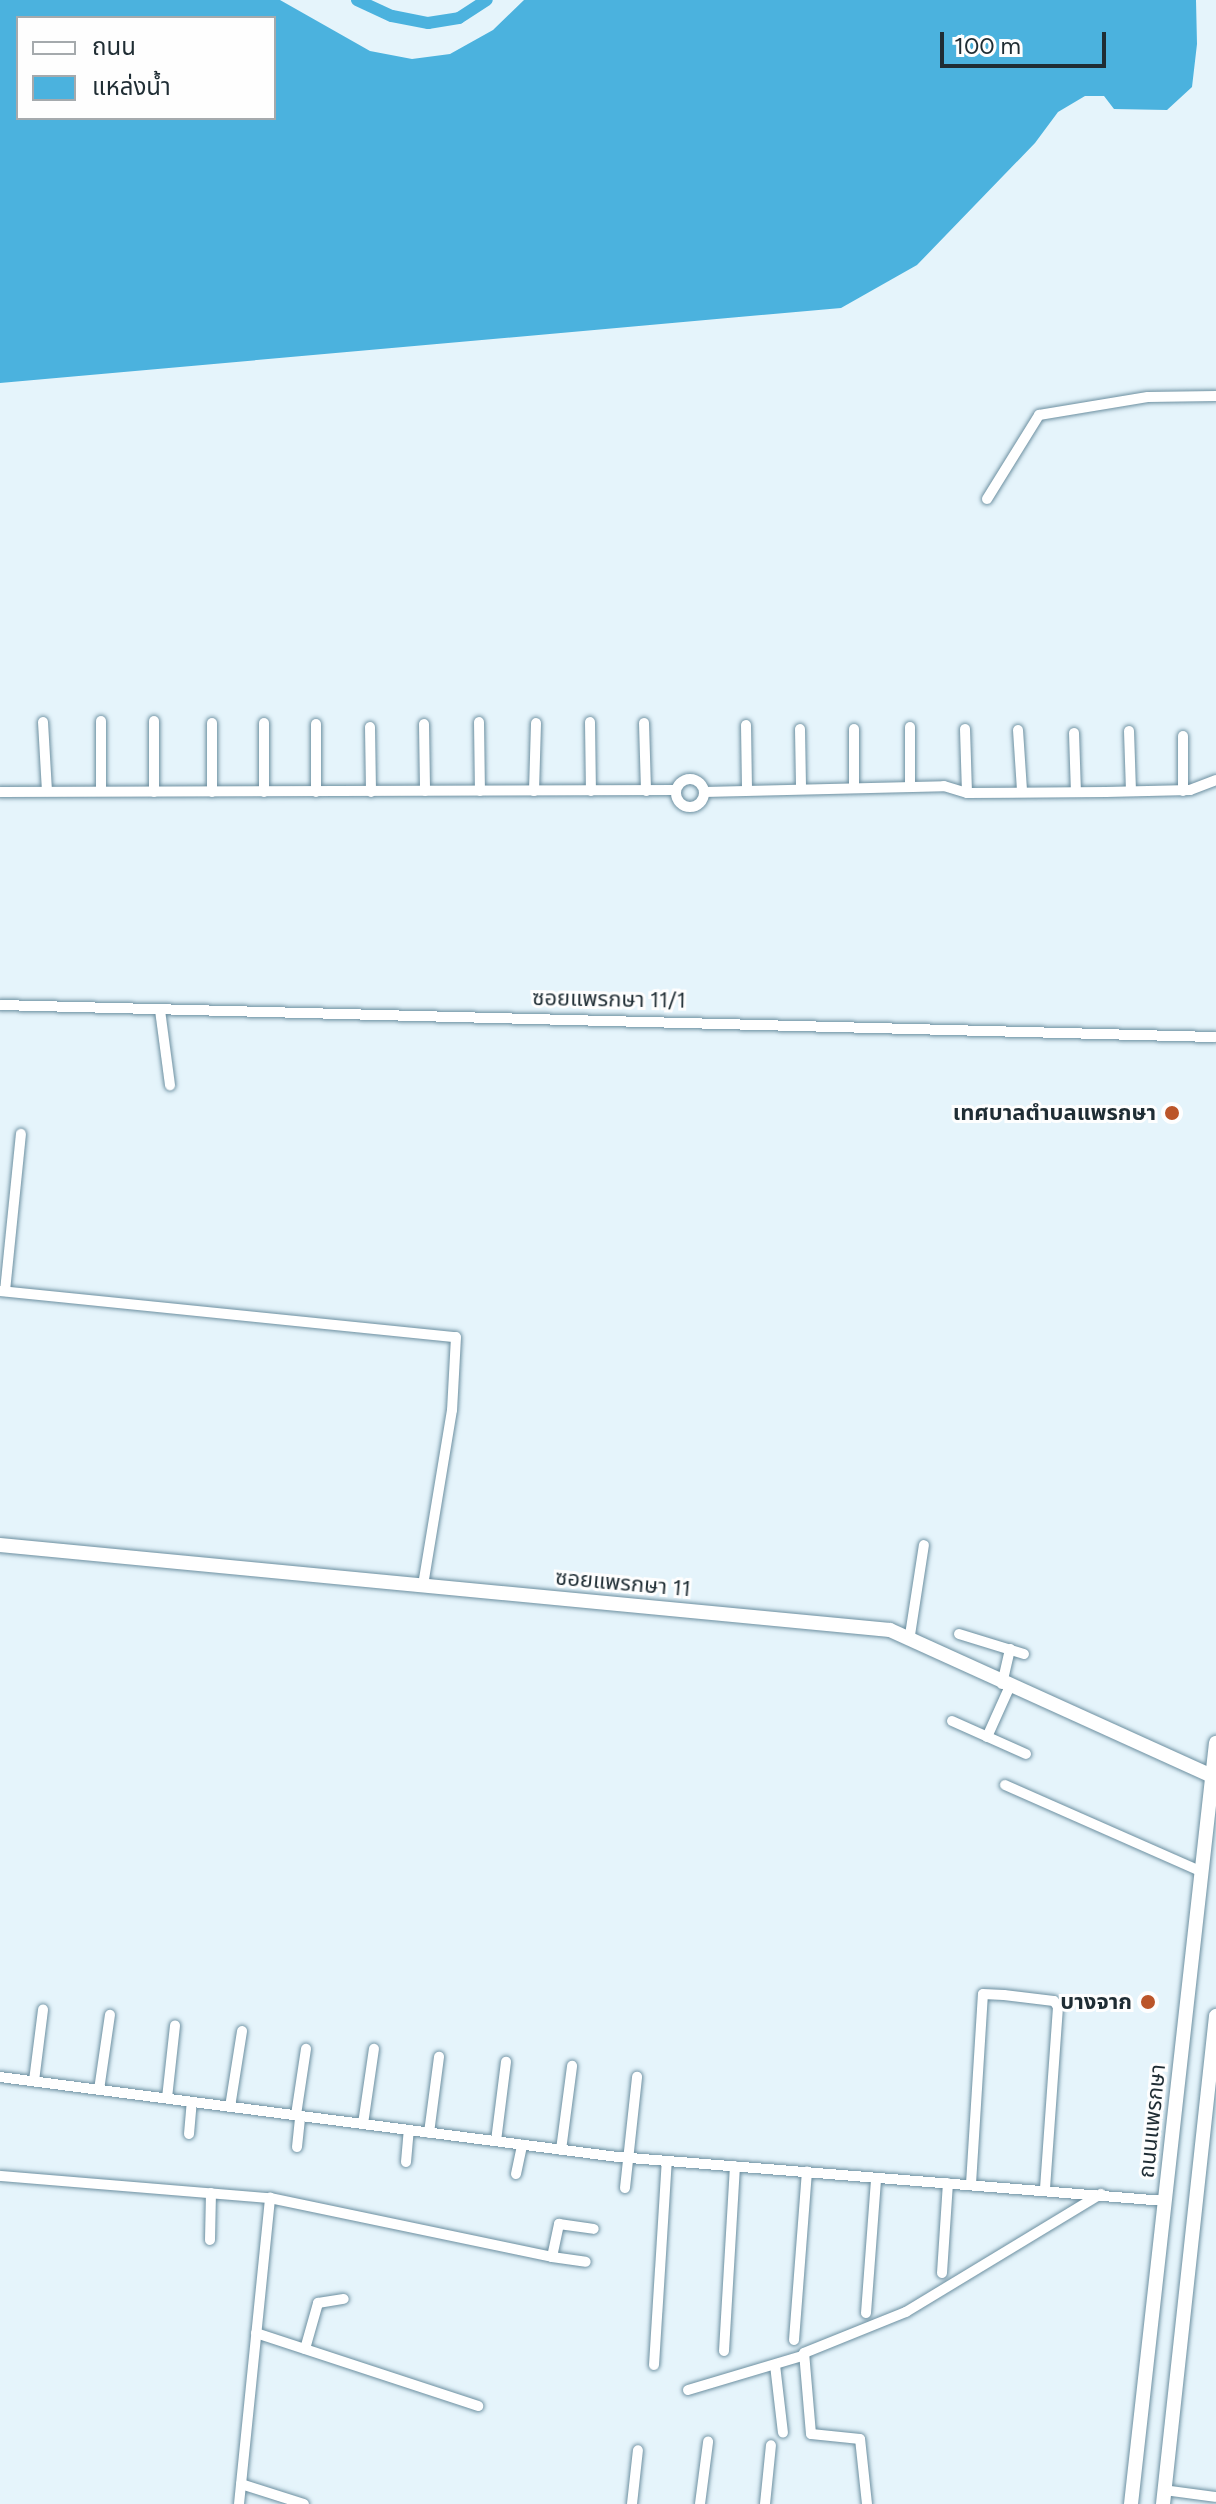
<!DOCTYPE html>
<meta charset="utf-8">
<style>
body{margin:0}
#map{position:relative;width:1216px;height:2504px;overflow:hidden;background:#e5f4fb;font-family:Figtree,"Noto Sans Thai",sans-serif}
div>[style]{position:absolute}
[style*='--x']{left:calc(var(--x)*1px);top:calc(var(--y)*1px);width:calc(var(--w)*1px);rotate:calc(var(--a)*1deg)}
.water>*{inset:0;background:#4bb2de}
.canal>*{height:12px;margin:-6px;padding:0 6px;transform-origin:6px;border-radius:6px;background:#4bb2de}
.roads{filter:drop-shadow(0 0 2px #6c8fa0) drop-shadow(0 0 2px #6c8fa0)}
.street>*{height:10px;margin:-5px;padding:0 5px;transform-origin:5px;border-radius:5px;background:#fff}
.street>.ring{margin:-5px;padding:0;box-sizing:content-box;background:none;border:10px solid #fff;border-radius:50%}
.secondary>*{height:14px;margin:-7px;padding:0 7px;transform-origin:7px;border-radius:7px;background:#fff}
.dots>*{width:22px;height:22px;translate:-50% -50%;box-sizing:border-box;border:4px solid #fefefe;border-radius:50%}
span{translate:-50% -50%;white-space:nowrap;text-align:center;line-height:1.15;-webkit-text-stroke:6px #fefefe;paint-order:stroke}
.street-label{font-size:22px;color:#1f2d34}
.poi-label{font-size:22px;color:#1f2d34;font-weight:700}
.right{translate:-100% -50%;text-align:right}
.legend{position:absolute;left:16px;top:16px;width:260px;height:104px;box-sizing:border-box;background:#fefefe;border:2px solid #a5aaad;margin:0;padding:10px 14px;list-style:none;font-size:24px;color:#1f2d34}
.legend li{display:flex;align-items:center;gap:16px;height:40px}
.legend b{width:40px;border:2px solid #a5aaad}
.scale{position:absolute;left:940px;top:32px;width:166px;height:36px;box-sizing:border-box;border:4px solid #1f2d34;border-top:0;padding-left:10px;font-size:24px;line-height:28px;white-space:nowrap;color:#1f2d34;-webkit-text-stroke:6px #fefefe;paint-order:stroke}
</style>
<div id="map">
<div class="water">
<i style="clip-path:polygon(evenodd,0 0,280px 0,370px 51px,412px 59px,450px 54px,493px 30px,524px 0,1196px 0,1197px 44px,1192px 87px,1167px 110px,1114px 109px,1104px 96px,1085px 96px,1058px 112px,1035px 143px,917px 265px,841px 308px,0 383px,0 0,18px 18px,274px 18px,274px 118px,18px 118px,18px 18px)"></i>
</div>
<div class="canal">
<i style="--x:357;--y:0;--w:38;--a:25"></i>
<i style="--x:392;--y:16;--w:37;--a:11"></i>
<i style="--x:428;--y:23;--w:31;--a:-9"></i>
<i style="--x:459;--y:18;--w:33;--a:-33"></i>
</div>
<div class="roads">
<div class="street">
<i style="--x:987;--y:499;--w:99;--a:-58.2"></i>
<i style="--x:1039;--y:415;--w:110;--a:-9.4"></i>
<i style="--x:1148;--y:397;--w:68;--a:-0.8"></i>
<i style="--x:43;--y:722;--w:69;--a:86.7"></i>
<i style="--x:479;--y:722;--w:69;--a:89.2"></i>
<i style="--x:590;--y:722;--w:69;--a:89.2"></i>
<i style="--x:644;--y:723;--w:68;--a:88.3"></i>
<i style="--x:424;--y:724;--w:67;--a:89.1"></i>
<i style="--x:746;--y:725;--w:65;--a:89.1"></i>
<i style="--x:370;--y:727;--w:65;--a:89.1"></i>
<i style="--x:910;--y:727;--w:60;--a:90"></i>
<i style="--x:800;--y:729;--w:60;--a:89"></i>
<i style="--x:965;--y:729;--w:64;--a:88.2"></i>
<i style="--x:1018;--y:730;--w:61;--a:86.2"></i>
<i style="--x:1129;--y:731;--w:60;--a:88.1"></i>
<i style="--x:1074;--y:733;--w:59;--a:88.1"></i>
<i class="ring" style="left:676px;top:779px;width:18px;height:18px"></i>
<i style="--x:854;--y:788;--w:59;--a:-90"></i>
<i style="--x:101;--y:790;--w:69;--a:-90"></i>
<i style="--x:534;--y:791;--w:68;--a:-88.3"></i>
<i style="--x:1183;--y:791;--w:55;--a:-90"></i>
<i style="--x:0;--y:792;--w:676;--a:-0.17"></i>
<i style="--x:154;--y:792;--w:71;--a:-90"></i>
<i style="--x:212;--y:792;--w:69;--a:-90"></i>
<i style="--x:264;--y:792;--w:69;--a:-90"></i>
<i style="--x:316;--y:792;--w:68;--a:-90"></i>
<i style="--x:704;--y:792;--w:240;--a:-1.4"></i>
<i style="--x:944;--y:786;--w:24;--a:17"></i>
<i style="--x:967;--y:793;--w:139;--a:-0.4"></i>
<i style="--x:1106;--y:792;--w:84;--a:-1.4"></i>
<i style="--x:1190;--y:790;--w:28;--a:-21"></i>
<i style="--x:0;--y:1005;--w:1216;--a:1.51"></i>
<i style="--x:160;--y:1010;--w:76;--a:82.4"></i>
<i style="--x:0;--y:1291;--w:458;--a:5.8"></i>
<i style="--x:456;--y:1337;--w:73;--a:93.1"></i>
<i style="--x:452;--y:1410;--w:178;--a:99.4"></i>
<i style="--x:5;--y:1291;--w:158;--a:-84.2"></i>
<i style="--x:959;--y:1634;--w:68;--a:17.1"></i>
<i style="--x:910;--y:1635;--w:91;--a:-81.2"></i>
<i style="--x:1002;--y:1684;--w:36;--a:-77"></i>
<i style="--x:952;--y:1721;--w:81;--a:24"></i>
<i style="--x:987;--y:1737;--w:54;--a:-65.8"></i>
<i style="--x:1005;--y:1785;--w:215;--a:23.8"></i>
<i style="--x:0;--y:2077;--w:623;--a:7.38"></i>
<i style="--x:618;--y:2157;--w:549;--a:4.6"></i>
<i style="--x:34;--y:2081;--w:72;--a:-82.8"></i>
<i style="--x:99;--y:2090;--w:76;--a:-81.7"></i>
<i style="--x:167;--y:2098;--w:73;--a:-83.7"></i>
<i style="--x:230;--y:2107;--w:77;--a:-81"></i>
<i style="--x:296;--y:2115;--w:67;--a:-81.4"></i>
<i style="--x:363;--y:2124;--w:76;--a:-81.7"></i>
<i style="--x:429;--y:2133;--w:77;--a:-82.5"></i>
<i style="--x:189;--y:2134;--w:32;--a:-85"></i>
<i style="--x:496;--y:2141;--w:80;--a:-82.8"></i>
<i style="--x:297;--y:2147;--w:31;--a:-84"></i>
<i style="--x:561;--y:2150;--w:85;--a:-82.5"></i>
<i style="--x:406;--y:2162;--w:32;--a:-85"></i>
<i style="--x:516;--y:2174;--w:30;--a:-78"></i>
<i style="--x:0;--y:2176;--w:271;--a:4.7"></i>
<i style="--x:270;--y:2198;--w:288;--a:11.8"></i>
<i style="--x:552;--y:2257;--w:34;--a:-78"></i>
<i style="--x:559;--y:2224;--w:35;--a:8"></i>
<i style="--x:971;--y:2184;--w:190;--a:-86.4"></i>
<i style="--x:983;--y:1994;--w:21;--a:3"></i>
<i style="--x:1004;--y:1995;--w:50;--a:6.8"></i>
<i style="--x:1054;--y:2001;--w:7;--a:56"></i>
<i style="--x:1058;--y:2007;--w:182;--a:94.1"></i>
<i style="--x:625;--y:2188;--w:112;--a:-83.8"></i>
<i style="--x:210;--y:2240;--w:47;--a:-88.8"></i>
<i style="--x:552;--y:2257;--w:34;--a:8"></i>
<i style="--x:942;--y:2273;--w:90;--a:-86.2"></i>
<i style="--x:866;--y:2313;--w:134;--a:-85.7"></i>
<i style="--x:256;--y:2333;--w:234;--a:18.2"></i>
<i style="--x:794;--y:2340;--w:169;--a:-85.6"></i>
<i style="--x:305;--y:2349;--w:48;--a:-74.2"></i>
<i style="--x:318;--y:2303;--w:26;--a:-9"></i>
<i style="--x:724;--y:2351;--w:185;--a:-86.6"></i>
<i style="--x:654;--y:2365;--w:204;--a:-86.4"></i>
<i style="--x:775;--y:2365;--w:68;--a:83.3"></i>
<i style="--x:688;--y:2390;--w:119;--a:-16.6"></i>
<i style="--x:241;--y:2484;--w:66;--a:17.6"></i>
<i style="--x:1164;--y:2490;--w:52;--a:7.7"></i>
<i style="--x:239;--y:2504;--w:308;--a:-84.2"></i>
<i style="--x:632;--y:2504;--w:54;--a:-83.7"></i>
<i style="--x:700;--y:2504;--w:63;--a:-82.6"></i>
<i style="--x:765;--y:2504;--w:59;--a:-84.2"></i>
<i style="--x:867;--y:2504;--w:65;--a:-96.1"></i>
<i style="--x:860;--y:2439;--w:49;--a:-174.2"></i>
<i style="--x:811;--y:2434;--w:81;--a:-94.9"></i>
<i style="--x:804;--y:2353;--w:110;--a:-21.9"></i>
<i style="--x:906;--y:2312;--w:228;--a:-31.2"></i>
</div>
<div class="secondary">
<i style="--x:0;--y:1545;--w:894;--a:5.46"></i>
<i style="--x:890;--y:1630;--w:354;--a:24.4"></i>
<i style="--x:1131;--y:2504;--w:766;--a:-83.63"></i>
<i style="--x:1163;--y:2504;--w:491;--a:-83.8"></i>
</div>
</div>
<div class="dots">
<i style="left:1172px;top:1113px;background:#bb5529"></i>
<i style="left:1148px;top:2002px;background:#bb5529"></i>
</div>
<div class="street-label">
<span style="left:609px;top:999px;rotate:1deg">ซอยแพรกษา 11/1</span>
<span style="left:623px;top:1583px;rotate:5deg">ซอยแพรกษา 11</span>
<span style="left:1152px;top:2121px;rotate:-84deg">ถนนแพรกษา</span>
</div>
<div class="poi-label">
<span class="right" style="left:1156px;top:1113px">เทศบาลตำบลแพรกษา</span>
<span class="right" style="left:1132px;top:2002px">บางจาก</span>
</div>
<ul class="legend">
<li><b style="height:10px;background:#fff"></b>ถนน</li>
<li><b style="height:22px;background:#4bb2de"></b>แหล่งน้ำ</li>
</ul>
<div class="scale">100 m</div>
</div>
